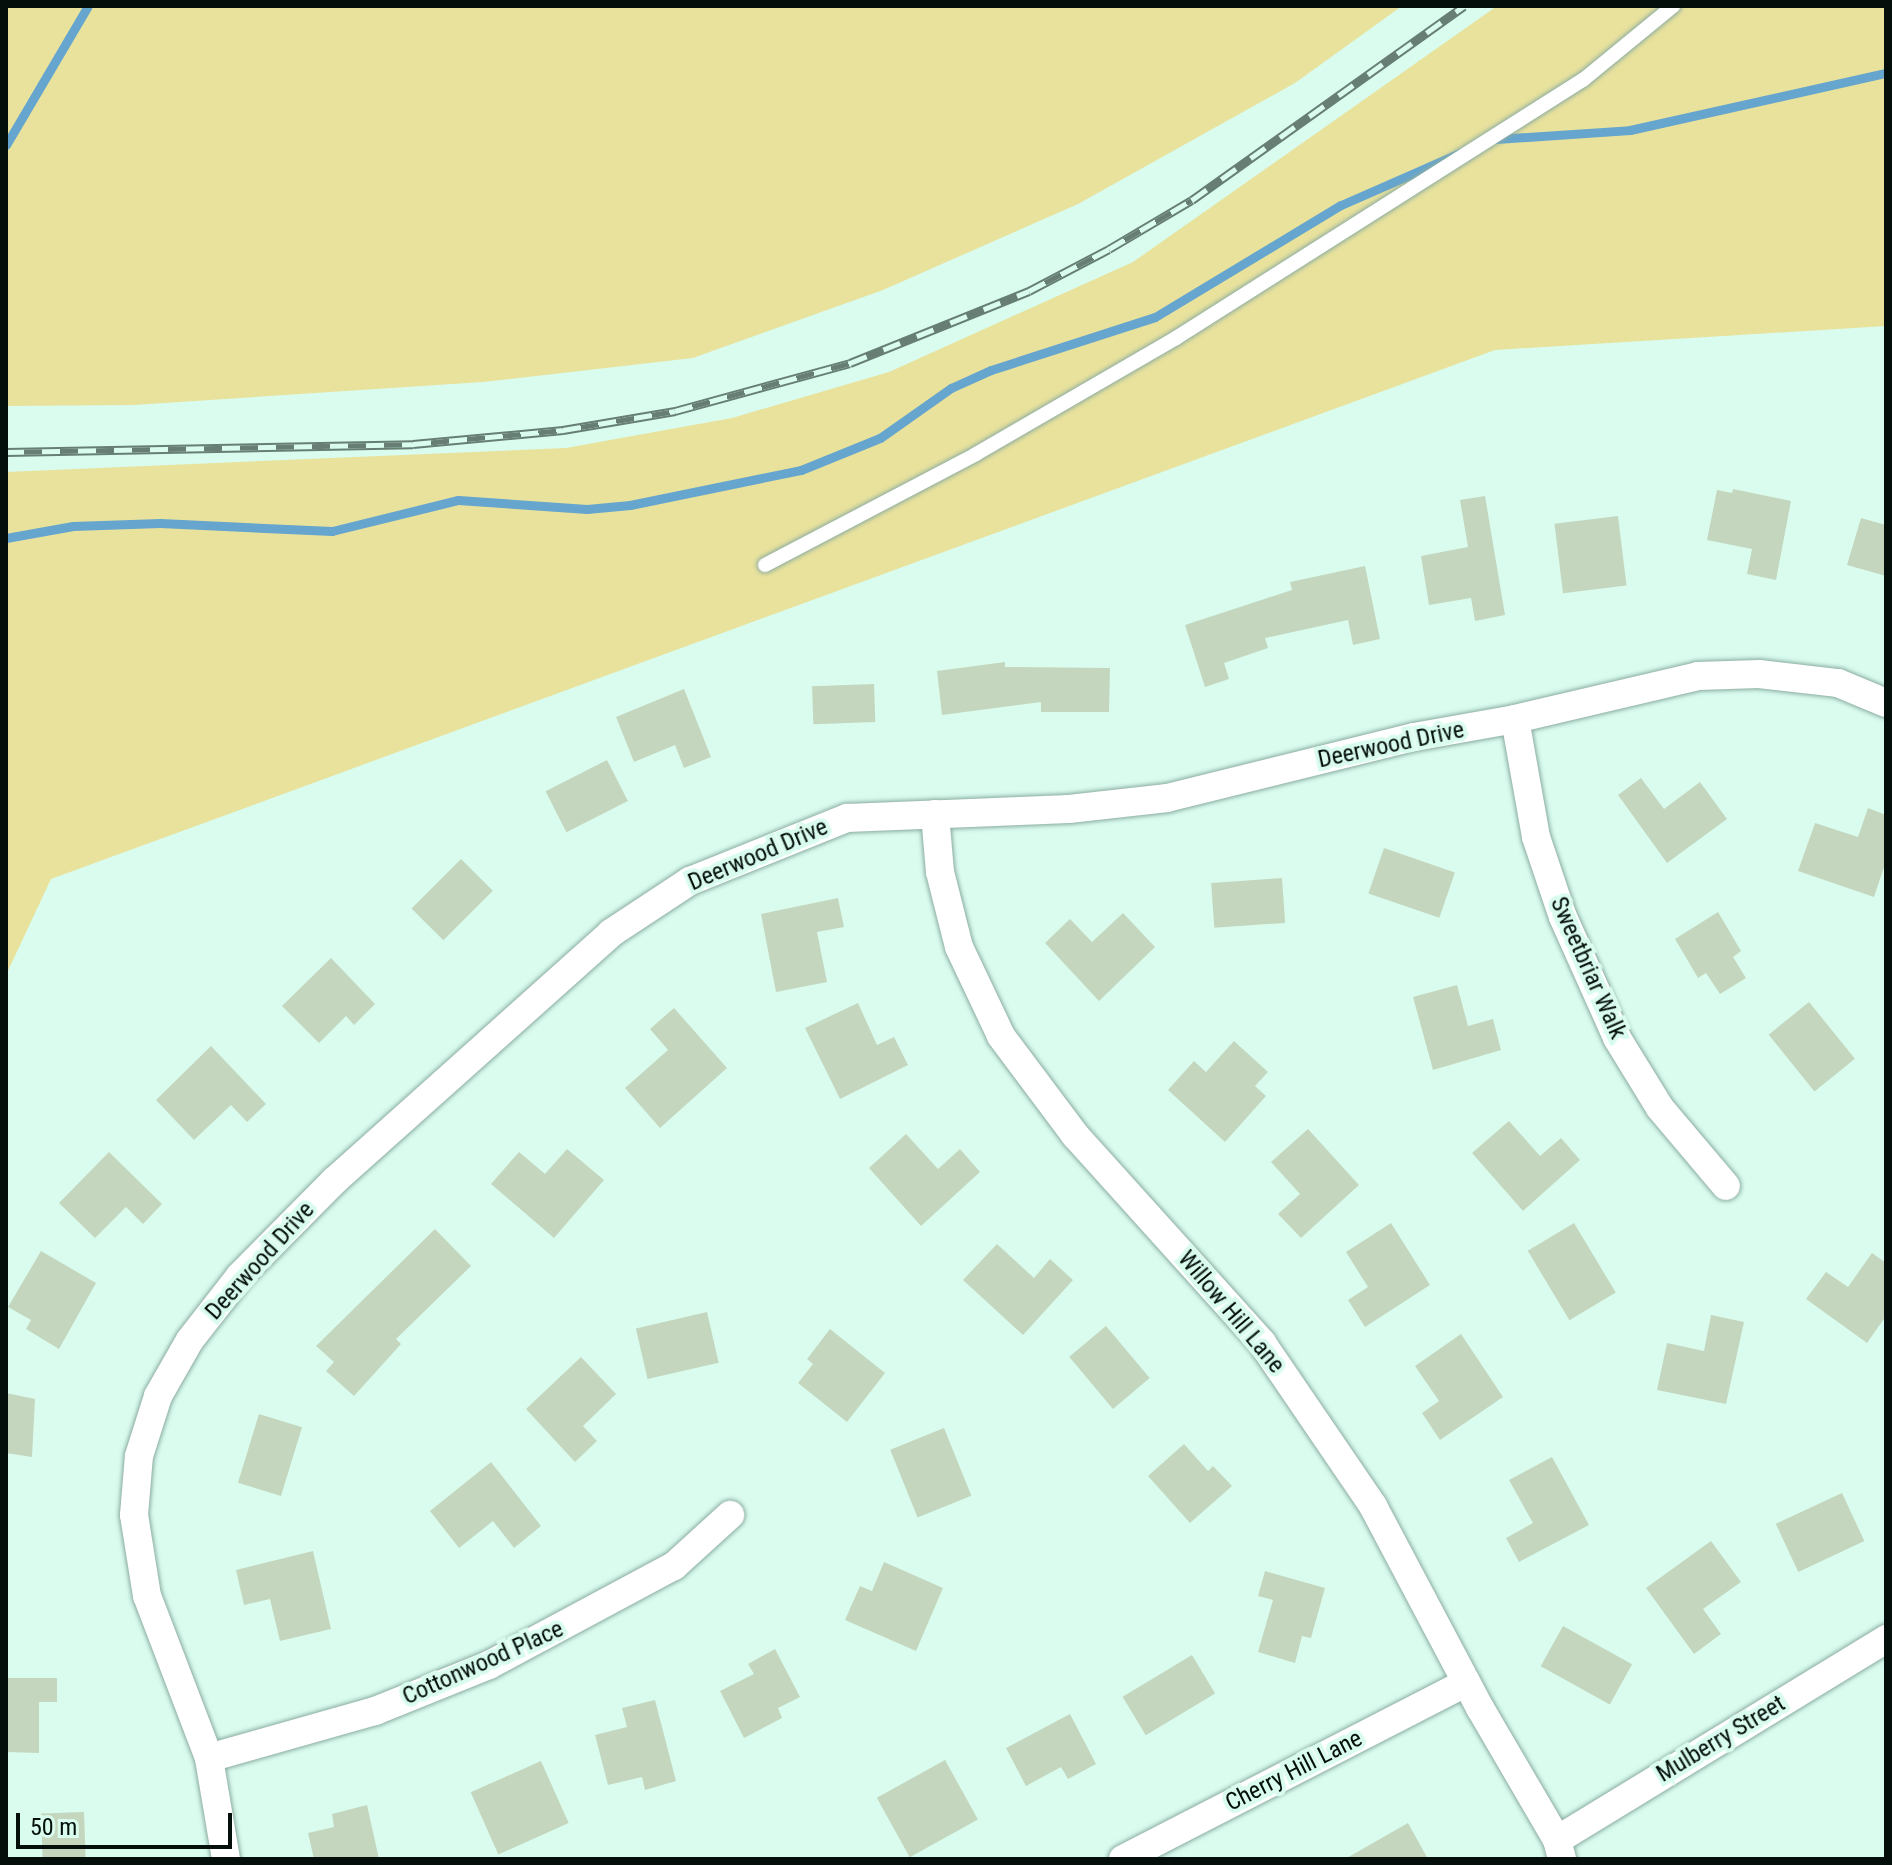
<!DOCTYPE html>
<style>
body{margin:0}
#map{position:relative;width:1892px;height:1865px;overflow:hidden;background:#d9fcef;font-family:"Roboto Condensed",sans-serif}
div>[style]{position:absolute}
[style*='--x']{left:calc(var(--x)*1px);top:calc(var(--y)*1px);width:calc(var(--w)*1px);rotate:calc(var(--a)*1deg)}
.green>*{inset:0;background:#e8e29d}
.stream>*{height:9px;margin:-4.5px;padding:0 4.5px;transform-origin:4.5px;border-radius:4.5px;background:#65a5ce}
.building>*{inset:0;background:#c4d7be;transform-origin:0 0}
.roads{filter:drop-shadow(0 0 2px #8caca1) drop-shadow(0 0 2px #8caca1)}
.service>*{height:14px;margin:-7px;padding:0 7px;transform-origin:7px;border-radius:7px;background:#fff}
.minor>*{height:28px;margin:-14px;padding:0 14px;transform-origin:14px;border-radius:14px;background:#fff}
.rail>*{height:9px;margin-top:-4.5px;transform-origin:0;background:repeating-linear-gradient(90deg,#d9fcef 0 18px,#677e75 0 36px);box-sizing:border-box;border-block:2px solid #677e75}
span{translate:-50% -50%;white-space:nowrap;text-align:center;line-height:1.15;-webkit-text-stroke:8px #d9fcef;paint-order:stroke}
.street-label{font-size:24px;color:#040f0b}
.frame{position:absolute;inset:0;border:8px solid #040f0b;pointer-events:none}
.scale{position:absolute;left:16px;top:1813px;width:216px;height:36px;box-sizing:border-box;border:4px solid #040f0b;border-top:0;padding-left:10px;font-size:24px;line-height:28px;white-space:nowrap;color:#040f0b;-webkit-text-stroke:6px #d9fcef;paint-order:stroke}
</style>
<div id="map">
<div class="green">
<i style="clip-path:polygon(6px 6px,1402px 6px,1295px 83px,1078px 204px,883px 290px,693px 358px,483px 382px,134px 405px,6px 406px)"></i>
<i style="clip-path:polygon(1497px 6px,1886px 6px,1886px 326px,1495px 350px,51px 879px,6px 975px,6px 472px,566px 448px,732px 418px,889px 372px,1133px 262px)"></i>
</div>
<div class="stream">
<i style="--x:1496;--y:139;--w:134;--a:-3.8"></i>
<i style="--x:1630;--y:130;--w:262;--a:-12.6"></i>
<i style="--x:6;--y:145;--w:161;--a:-59.5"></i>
<i style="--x:6;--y:538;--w:68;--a:-10.2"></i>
<i style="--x:73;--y:526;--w:87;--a:-2"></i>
<i style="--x:160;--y:523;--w:172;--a:2.7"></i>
<i style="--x:332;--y:531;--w:130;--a:-13.8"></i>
<i style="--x:458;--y:500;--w:129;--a:4"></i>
<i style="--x:587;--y:509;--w:43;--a:-5.3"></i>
<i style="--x:630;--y:505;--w:175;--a:-11.6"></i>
<i style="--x:801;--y:470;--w:85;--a:-22.1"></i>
<i style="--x:880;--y:438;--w:87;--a:-35.2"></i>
<i style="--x:951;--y:388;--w:44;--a:-24.2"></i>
<i style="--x:991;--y:370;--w:172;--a:-17.9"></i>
<i style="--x:1155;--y:317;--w:217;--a:-31.1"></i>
<i style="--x:1341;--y:205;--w:130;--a:-23.6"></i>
</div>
<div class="building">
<i style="clip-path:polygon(1733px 489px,1791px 501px,1776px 580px,1747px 574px,1752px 549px,1707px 540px,1717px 490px,1732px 493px)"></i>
<i style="clip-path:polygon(1485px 496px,1505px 615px,1475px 621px,1471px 598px,1429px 605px,1421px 556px,1468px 547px,1460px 500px)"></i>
<i style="left:1618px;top:516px;width:70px;height:64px;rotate:83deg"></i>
<i style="clip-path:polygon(1861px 518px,1886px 525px,1886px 576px,1847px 565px)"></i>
<i style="clip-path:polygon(1365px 566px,1380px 639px,1353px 645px,1348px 620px,1265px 638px,1268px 648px,1224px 663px,1229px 679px,1205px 687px,1185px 625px,1292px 590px,1290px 582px)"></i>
<i style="clip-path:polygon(1005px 662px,1005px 667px,1110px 668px,1109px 712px,1041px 712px,1041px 702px,942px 715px,937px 671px)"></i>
<i style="left:874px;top:684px;width:38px;height:62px;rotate:88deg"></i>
<i style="clip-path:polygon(684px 689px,711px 757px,684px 768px,675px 745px,634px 762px,616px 717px)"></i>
<i style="left:607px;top:760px;width:46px;height:69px;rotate:63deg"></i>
<i style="clip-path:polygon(1641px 778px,1664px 809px,1700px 782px,1727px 819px,1667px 863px,1618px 795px)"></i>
<i style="clip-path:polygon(1868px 808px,1886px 815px,1886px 861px,1874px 897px,1798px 871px,1815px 823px,1858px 837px)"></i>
<i style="left:1384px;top:848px;width:75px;height:48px;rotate:19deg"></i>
<i style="left:461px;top:859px;width:45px;height:70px;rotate:45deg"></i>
<i style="left:1282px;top:878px;width:45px;height:71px;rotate:86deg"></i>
<i style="clip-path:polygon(838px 898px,844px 927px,817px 932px,827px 982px,776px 992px,761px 914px)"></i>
<i style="clip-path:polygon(1718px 912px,1741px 951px,1733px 957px,1746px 978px,1720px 994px,1706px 973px,1698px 978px,1675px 939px)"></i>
<i style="clip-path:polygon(1123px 913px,1155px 947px,1099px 1001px,1045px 943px,1070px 919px,1092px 942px)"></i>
<i style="clip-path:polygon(331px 958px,375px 1004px,354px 1025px,346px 1016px,319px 1043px,282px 1006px)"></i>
<i style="clip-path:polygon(1457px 985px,1468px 1026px,1493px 1019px,1501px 1050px,1433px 1070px,1413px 997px)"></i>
<i style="left:1809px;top:1002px;width:73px;height:52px;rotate:51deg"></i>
<i style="clip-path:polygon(858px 1003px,877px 1045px,894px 1037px,908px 1065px,840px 1099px,805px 1028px)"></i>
<i style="clip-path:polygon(674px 1008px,727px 1068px,660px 1128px,625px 1088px,668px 1050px,650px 1029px)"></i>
<i style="clip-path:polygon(1234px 1041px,1268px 1072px,1255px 1086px,1266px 1096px,1225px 1142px,1168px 1090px,1194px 1061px,1206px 1072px)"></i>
<i style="clip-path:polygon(211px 1046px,266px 1104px,247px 1122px,231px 1105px,194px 1140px,156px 1100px)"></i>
<i style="clip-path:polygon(1509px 1121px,1540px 1156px,1561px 1138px,1580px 1160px,1523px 1211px,1472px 1153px)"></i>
<i style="clip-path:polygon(1308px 1129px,1359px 1185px,1301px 1238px,1278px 1214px,1300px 1194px,1271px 1162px)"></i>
<i style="clip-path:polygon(906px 1134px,938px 1169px,960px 1149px,980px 1172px,921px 1226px,869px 1168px)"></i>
<i style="clip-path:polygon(567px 1149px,604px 1180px,554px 1238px,491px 1184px,519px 1152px,545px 1174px)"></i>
<i style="clip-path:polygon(109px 1152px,162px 1204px,143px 1224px,126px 1207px,95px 1238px,59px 1203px)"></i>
<i style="clip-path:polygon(1391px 1223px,1430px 1285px,1365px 1327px,1348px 1300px,1368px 1287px,1346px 1252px)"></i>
<i style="left:1574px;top:1223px;width:81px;height:54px;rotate:59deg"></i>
<i style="clip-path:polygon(435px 1229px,471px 1266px,396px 1339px,401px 1344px,354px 1396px,326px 1371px,334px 1362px,316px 1346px)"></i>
<i style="clip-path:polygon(997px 1244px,1034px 1278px,1050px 1259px,1073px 1280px,1023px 1335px,963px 1280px)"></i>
<i style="clip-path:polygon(41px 1251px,96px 1283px,59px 1349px,26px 1329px,31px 1320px,8px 1307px)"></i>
<i style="clip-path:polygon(1872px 1253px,1886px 1263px,1886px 1316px,1867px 1343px,1806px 1299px,1826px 1272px,1848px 1287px)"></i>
<i style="left:707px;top:1312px;width:52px;height:73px;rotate:77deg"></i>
<i style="clip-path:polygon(1711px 1315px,1744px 1322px,1726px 1404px,1657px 1390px,1667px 1343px,1704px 1351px)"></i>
<i style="left:1106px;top:1326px;width:68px;height:48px;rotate:50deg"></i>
<i style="clip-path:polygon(830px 1329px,885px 1373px,847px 1422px,798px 1383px,813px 1364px,807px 1359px)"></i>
<i style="clip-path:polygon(1461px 1334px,1503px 1397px,1440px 1440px,1422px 1413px,1439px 1401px,1415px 1366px)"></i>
<i style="clip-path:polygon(581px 1357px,616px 1394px,583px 1426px,597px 1441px,575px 1462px,526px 1409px)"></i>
<i style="clip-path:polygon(6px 1393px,35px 1399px,32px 1457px,6px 1453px)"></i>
<i style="left:259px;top:1414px;width:45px;height:72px;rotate:17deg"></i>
<i style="left:944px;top:1428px;width:73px;height:58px;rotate:68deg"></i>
<i style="clip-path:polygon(1184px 1444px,1208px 1471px,1213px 1466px,1232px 1486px,1190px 1523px,1148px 1476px)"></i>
<i style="clip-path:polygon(1552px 1457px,1589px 1525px,1519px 1562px,1506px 1538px,1533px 1523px,1509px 1480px)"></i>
<i style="clip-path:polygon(491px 1462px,541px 1526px,514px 1548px,493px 1521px,459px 1548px,430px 1511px)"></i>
<i style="left:1842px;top:1493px;width:53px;height:73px;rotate:65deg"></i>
<i style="clip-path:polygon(1711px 1541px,1741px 1582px,1703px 1609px,1721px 1634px,1694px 1654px,1646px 1588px)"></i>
<i style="clip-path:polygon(313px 1551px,331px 1629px,280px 1641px,270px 1599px,244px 1605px,236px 1570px)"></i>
<i style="clip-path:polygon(884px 1562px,943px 1588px,916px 1651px,845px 1620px,860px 1586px,872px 1591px)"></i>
<i style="clip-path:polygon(1265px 1571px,1325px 1588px,1311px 1638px,1302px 1636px,1295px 1663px,1258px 1652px,1273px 1600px,1258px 1596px)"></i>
<i style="left:1563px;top:1626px;width:79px;height:46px;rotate:29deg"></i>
<i style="clip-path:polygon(775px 1649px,800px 1697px,778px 1708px,782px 1718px,744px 1738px,720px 1691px,754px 1674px,748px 1664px)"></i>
<i style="left:1192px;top:1655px;width:45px;height:81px;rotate:59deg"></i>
<i style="clip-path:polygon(6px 1678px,57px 1678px,57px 1702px,39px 1702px,39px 1753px,6px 1752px)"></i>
<i style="clip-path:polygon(655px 1700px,676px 1781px,645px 1790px,642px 1777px,608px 1785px,595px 1735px,627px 1727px,622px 1708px)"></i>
<i style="clip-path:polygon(1070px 1714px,1096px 1764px,1068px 1779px,1061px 1767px,1026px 1786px,1006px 1748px)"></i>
<i style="left:945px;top:1760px;width:68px;height:78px;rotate:61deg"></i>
<i style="left:541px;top:1761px;width:68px;height:77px;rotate:66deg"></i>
<i style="clip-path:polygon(367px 1805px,379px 1859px,314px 1859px,308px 1833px,334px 1827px,332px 1814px)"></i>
<i style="left:84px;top:1812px;width:47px;height:43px;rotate:88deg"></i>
<i style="clip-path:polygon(1408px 1823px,1428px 1859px,1345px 1859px)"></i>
</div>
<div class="roads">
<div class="service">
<i style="--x:765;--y:565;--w:238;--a:-27.7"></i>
<i style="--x:976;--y:454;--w:231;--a:-30.1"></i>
<i style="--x:1176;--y:338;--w:482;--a:-32.4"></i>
<i style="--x:1583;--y:80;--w:117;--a:-39.4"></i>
</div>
<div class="minor">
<i style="--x:1515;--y:719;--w:120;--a:79.9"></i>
<i style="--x:1536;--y:837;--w:84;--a:71.4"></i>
<i style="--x:1563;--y:917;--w:133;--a:65.9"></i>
<i style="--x:1617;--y:1038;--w:82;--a:58.4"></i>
<i style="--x:1660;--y:1108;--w:102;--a:49.8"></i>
<i style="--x:935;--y:814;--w:58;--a:85.1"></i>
<i style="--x:940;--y:872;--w:77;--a:75.8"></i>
<i style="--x:959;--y:947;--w:98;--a:64.7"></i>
<i style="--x:1001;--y:1036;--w:124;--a:53.2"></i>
<i style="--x:1075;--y:1135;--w:280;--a:48"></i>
<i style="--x:1262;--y:1343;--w:197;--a:55.7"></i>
<i style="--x:1373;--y:1506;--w:229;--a:62.1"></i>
<i style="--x:1480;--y:1708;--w:153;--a:59.7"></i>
<i style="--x:1557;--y:1840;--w:20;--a:75"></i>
<i style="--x:209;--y:1758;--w:173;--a:-15.8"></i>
<i style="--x:375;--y:1711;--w:123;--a:-22"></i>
<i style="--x:489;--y:1665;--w:210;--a:-28.2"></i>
<i style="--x:674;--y:1566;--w:76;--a:-42.3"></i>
<i style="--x:1557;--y:1840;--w:386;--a:-31.4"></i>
<i style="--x:226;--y:1859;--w:102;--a:-99.6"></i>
<i style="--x:209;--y:1758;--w:173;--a:-110.9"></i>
<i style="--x:147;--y:1596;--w:82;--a:-99.1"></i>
<i style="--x:134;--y:1515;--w:59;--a:-85.2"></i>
<i style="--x:139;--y:1456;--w:63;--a:-72.4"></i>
<i style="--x:158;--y:1396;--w:64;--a:-60.3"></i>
<i style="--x:190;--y:1340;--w:81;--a:-52"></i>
<i style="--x:240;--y:1276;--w:134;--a:-45.3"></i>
<i style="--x:334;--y:1181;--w:372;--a:-41.8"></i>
<i style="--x:611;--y:933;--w:95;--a:-33.4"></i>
<i style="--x:690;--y:881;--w:169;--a:-21.9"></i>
<i style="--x:847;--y:818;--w:222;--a:-2.3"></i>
<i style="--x:1069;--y:809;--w:99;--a:-6.4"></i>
<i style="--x:1167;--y:798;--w:254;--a:-13.9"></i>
<i style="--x:1414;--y:737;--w:103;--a:-10.1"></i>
<i style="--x:1515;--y:719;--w:188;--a:-13.2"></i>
<i style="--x:1698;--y:676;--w:61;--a:-1.9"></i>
<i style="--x:1759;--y:674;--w:80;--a:6.5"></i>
<i style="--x:1838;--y:683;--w:52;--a:22.6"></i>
<i style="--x:1123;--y:1859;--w:386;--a:-27.2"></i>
</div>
</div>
<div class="rail">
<i style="--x:6;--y:452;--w:407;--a:-1.1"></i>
<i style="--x:413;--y:444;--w:151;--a:-5.3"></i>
<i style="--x:563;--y:430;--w:114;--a:-9.6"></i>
<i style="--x:675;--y:411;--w:181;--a:-15.3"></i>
<i style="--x:850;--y:363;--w:193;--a:-21.9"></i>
<i style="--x:1029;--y:291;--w:90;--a:-27.7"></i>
<i style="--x:1109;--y:249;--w:96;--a:-30.6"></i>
<i style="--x:1192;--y:200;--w:334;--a:-35.5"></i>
</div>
<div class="street-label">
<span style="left:1391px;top:745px;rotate:-12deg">Deerwood Drive</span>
<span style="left:758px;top:855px;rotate:-23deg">Deerwood Drive</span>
<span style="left:1588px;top:968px;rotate:66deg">Sweetbriar Walk</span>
<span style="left:260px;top:1261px;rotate:-48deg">Deerwood Drive</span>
<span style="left:1231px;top:1312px;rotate:50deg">Willow Hill Lane</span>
<span style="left:483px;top:1663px;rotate:-24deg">Cottonwood Place</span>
<span style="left:1721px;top:1739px;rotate:-31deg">Mulberry Street</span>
<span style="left:1294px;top:1771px;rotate:-27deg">Cherry Hill Lane</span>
</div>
<div class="frame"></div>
<div class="scale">50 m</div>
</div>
